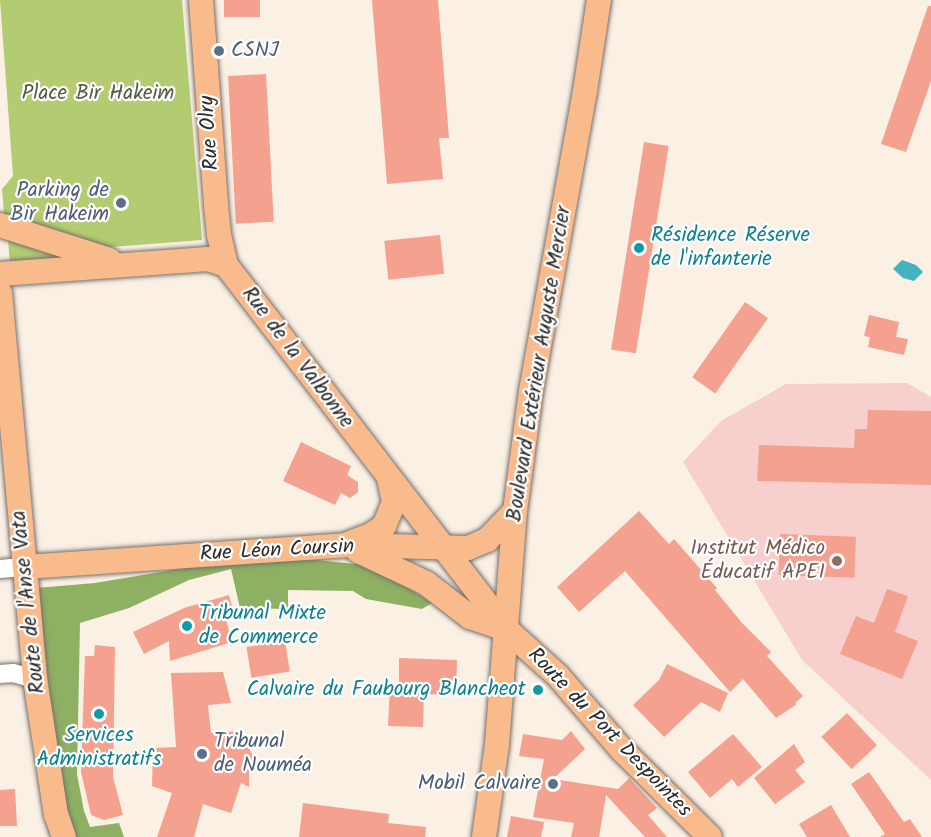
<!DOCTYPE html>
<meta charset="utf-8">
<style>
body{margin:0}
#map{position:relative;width:931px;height:837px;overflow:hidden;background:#fbf0e4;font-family:Kalam,sans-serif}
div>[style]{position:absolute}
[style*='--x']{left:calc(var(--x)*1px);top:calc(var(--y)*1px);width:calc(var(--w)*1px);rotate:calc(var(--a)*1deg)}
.built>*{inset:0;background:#f7d0cd}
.green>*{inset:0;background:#b3cc71}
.forest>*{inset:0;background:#8eb063}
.water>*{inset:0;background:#44b2bf}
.building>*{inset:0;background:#f5a18f;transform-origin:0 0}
.roads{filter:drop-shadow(0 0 2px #74706c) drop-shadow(0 0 2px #74706c)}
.minor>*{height:18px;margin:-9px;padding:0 9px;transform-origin:9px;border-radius:9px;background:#fff}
.major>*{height:24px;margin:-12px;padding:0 12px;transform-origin:12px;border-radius:12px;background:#fabb8c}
.dots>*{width:16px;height:16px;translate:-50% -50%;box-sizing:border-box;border:3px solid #fff;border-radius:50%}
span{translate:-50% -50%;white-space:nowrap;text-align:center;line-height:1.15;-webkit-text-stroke:4.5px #fff;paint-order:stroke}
.service-label{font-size:21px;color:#4e5e75}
.left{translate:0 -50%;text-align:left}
.right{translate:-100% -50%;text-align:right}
.park-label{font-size:21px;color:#545b40}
.street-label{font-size:21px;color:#2b2b2b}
.culture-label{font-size:21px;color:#0d838f}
.education-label{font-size:21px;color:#785e54}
</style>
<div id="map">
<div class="built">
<i style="clip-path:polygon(907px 383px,931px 397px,931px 780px,802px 660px,683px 462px,721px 421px,786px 384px)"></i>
</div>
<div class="green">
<i style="clip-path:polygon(0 0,182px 0,202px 240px,98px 248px,4px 214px,2px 189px,13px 176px)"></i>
<i style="clip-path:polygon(8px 238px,63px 256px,62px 261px,10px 266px)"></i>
</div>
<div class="forest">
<i style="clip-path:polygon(317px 560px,374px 566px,432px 603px,422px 609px,366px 599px,353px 591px,288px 590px,288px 609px,240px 608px,231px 569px,189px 580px,129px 608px,80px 623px,77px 774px,84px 811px,90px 827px,119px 823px,124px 837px,75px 837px,65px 813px,36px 588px,95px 583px,226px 561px)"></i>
</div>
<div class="water">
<i style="clip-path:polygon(902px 260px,916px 265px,923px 272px,914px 281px,903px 278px,893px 269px)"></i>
</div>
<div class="building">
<i style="left:224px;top:0;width:36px;height:17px"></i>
<i style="clip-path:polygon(372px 0,438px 0,449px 138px,439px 138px,443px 179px,387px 184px)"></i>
<i style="clip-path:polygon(928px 6px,931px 6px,931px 81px,906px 152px,881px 144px)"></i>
<i style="left:266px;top:74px;width:148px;height:38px;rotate:87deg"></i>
<i style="left:644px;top:142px;width:25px;height:210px;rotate:9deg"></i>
<i style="left:440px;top:235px;width:39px;height:56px;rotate:84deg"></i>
<i style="left:745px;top:302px;width:28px;height:92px;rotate:35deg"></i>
<i style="clip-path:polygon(869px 315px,899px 322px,896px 337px,908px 339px,904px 355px,868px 347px,870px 337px,864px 336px)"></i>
<i style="clip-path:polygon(868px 410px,931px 411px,931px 485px,757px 481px,759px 445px,854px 448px,855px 429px,867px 429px)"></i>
<i style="clip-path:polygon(301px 442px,351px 466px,347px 475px,358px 482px,358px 492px,350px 498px,341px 493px,335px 505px,283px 481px)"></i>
<i style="clip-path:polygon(639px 511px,669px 544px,674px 539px,717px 588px,715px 590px,742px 623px,771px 652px,767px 656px,803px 696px,795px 703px,797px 704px,776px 718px,743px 679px,730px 692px,625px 571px,579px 612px,557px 587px)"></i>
<i style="left:780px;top:534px;width:76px;height:41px;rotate:2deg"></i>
<i style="clip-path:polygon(887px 589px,908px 596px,895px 632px,918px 641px,902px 679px,840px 654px,856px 616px,874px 623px)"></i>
<i style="clip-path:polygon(229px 595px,235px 618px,226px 620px,232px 642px,170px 661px,169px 641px,144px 654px,133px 632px,184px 608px)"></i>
<i style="left:285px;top:641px;width:31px;height:39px;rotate:81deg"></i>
<i style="clip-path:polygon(95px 645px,115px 647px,113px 777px,123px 815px,104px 820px,91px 815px,81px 772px,85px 656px,94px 656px)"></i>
<i style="clip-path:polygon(399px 658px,457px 660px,456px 695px,424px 694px,423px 727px,388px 726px,390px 686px,399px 687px)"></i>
<i style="clip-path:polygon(667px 664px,728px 693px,720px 712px,701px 702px,664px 737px,633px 705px,659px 680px)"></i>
<i style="clip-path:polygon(223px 672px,231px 703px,208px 705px,211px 733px,241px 731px,254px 759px,249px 771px,249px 787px,241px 783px,231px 813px,203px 804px,194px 837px,157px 837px,172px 793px,152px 786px,153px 748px,176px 747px,171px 673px)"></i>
<i style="left:847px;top:713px;width:44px;height:35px;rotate:47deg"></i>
<i style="clip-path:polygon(571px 731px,585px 749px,553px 779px,618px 789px,629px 778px,657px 808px,648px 815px,667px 837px,645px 837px,606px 795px,599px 837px,571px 837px,574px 823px,533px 817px,544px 759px,519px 756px,523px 734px,562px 740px)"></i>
<i style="clip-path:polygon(733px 734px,762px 767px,738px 787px,732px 779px,710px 798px,688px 772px)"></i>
<i style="clip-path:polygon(794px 744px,805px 762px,795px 770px,805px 782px,775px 804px,754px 778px)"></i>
<i style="clip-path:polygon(869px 772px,904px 822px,910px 819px,922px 837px,880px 837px,885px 834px,851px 784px)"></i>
<i style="clip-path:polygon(15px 789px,17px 826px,0 826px,0 790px)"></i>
<i style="clip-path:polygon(303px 803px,389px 814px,388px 823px,426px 827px,425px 837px,299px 837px)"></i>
<i style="clip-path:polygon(831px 805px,850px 837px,807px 837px,799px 824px)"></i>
<i style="clip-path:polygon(511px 816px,544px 822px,541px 837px,507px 837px)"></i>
</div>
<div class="roads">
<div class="minor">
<i style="--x:0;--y:569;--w:25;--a:-5"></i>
<i style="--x:0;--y:674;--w:13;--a:-4"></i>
<i style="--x:13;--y:673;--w:23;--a:15"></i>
</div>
<div class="major">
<i style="--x:201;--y:0;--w:207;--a:85.8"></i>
<i style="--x:216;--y:206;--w:29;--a:84"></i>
<i style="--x:219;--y:235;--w:31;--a:77"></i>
<i style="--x:0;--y:225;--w:115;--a:17.7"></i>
<i style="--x:0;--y:274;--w:209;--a:-4.1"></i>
<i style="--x:208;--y:259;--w:19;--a:18"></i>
<i style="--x:226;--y:265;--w:461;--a:52.4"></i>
<i style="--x:507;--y:630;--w:69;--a:42"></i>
<i style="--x:558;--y:676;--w:99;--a:49.1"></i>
<i style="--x:623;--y:751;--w:122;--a:44.7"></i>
<i style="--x:0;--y:293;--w:388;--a:84.8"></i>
<i style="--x:35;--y:679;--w:137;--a:81.2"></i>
<i style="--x:56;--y:814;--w:24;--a:71"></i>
<i style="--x:350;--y:543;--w:22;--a:-21"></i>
<i style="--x:371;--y:535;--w:16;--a:-35"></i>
<i style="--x:384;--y:526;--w:26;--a:-67"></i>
<i style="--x:394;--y:502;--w:24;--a:-102"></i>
<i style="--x:358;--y:551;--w:75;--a:25.2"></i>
<i style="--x:426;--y:583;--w:56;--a:37.7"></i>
<i style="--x:470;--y:617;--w:39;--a:19"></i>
<i style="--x:25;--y:567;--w:321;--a:-3.9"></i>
<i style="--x:345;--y:545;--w:123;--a:1.4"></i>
<i style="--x:468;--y:548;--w:21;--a:-23"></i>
<i style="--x:487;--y:540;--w:40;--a:-46"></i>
<i style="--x:484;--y:837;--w:94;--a:-82"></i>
<i style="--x:497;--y:744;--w:234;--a:-85.6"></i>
<i style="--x:515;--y:511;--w:121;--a:-82.4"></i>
<i style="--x:531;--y:391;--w:305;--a:-79.8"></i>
<i style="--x:585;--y:91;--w:92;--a:-81.3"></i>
</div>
</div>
<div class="dots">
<i style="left:219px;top:51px;background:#5c6f8a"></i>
<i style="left:121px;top:203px;background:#5c6f8a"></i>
<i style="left:639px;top:248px;background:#0f9aa8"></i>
<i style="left:837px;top:561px;background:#8d6e63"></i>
<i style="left:187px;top:626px;background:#0f9aa8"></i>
<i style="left:538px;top:690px;background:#0f9aa8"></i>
<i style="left:99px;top:714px;background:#0f9aa8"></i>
<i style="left:202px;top:754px;background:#5c6f8a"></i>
<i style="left:553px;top:784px;background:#5c6f8a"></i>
</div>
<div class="service-label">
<span class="left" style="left:231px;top:51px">CSNJ</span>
<span class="right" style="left:109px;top:203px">Parking de<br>Bir Hakeim</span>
<span class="left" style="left:214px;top:754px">Tribunal<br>de Nouméa</span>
<span class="right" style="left:541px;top:784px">Mobil Calvaire</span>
</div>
<div class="park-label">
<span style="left:98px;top:94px">Place Bir Hakeim</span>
</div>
<div class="street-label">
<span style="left:210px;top:133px;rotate:-94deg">Rue Olry</span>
<span style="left:297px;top:358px;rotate:53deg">Rue de la Valbonne</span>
<span style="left:540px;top:364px;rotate:-81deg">Boulevard Extérieur Auguste Mercier</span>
<span style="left:277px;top:551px;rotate:-3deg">Rue Léon Coursin</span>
<span style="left:29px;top:602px;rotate:-96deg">Route de l'Anse Vata</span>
<span style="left:609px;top:733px;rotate:46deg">Route du Port Despointes</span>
</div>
<div class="culture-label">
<span class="left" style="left:651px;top:248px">Résidence Réserve<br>de l'infanterie</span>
<span class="left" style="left:199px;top:626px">Tribunal Mixte<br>de Commerce</span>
<span class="right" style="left:526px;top:690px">Calvaire du Faubourg Blancheot</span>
<span style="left:99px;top:748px">Services<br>Administratifs</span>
</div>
<div class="education-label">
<span class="right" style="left:825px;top:561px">Institut Médico<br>Éducatif APEI</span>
</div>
</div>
